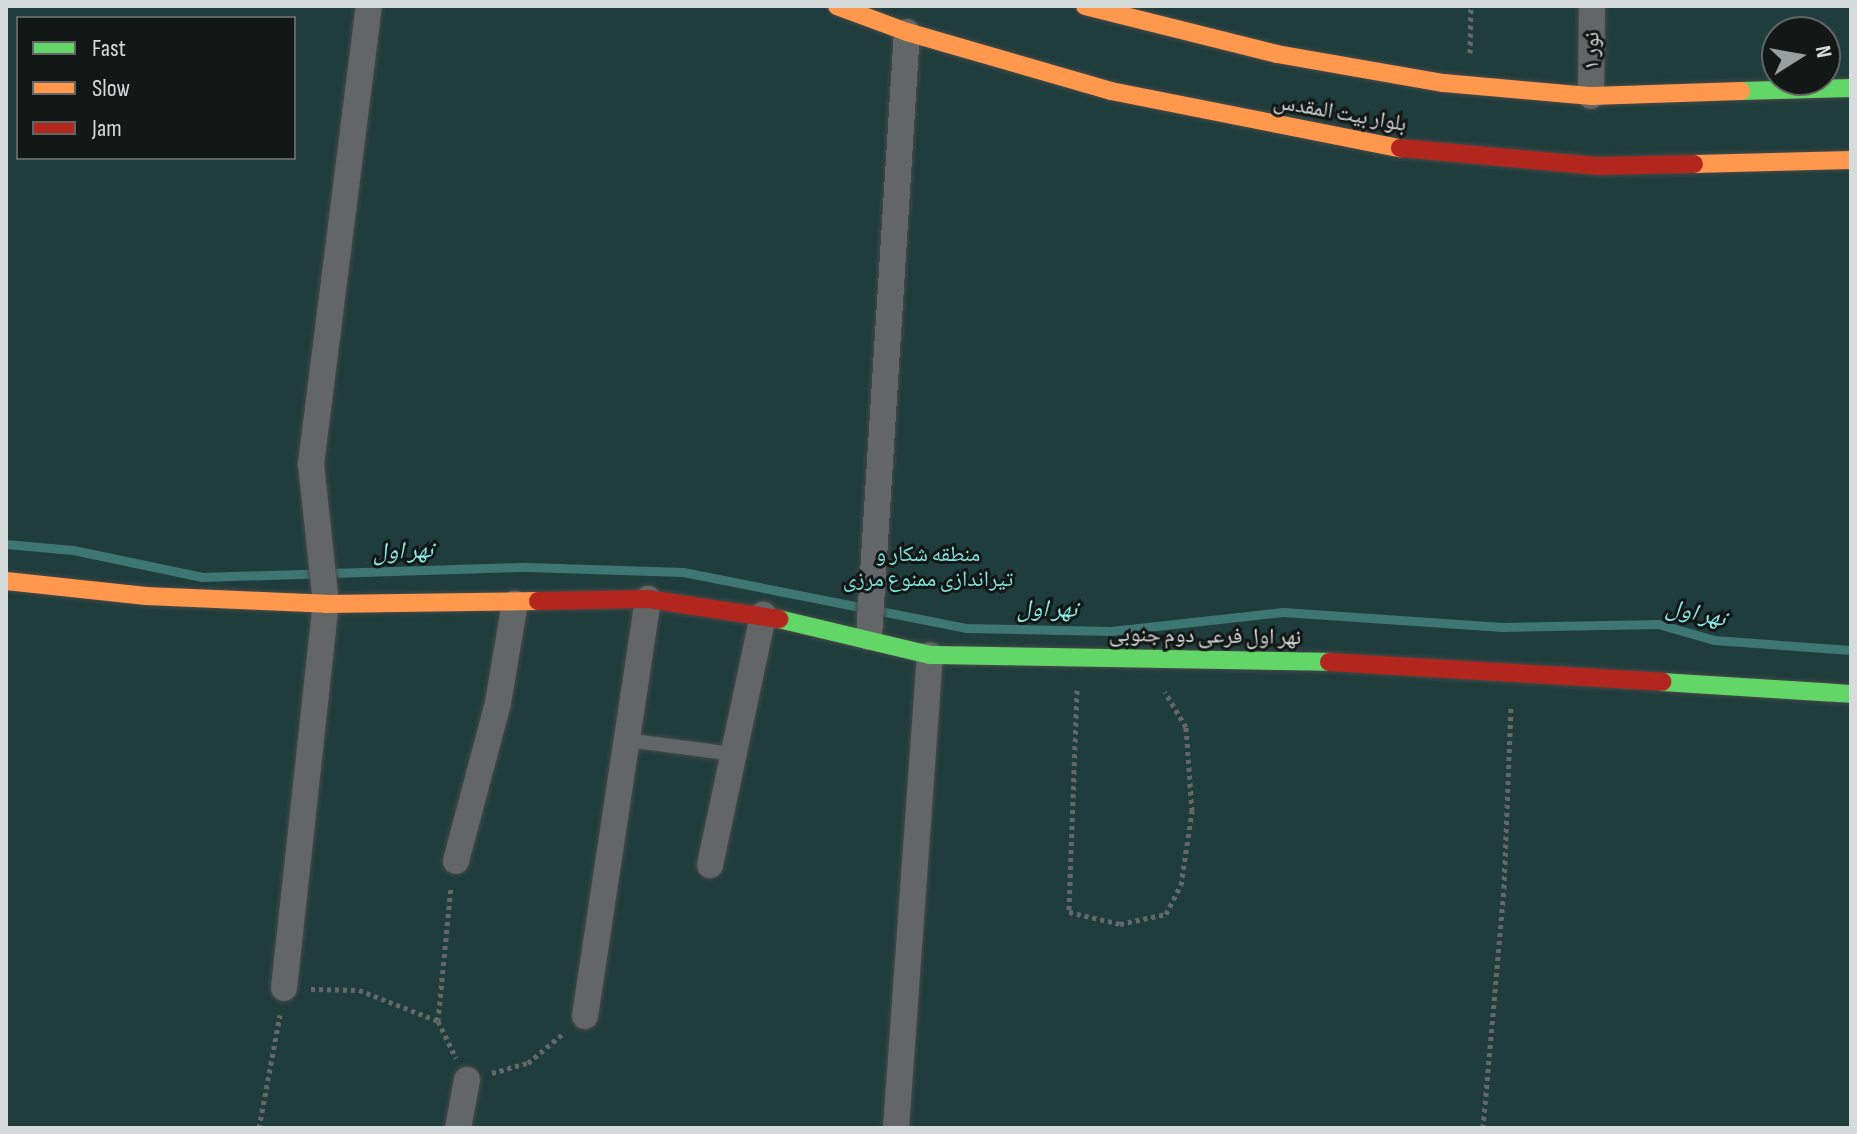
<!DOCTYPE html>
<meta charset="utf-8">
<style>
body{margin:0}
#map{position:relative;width:1857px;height:1134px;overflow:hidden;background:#292d2d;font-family:"Sofia Sans Condensed","Noto Naskh Arabic",sans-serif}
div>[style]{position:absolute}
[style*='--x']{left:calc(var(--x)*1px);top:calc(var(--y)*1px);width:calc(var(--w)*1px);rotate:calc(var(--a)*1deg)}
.green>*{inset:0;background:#1f3d3c}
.stream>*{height:9px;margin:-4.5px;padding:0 4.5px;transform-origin:4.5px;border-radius:4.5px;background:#3e7673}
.path>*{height:5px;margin-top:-2.5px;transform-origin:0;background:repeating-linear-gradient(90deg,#666868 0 4px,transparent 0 8px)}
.roads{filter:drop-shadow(0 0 2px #454949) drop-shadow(0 0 2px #454949)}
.lane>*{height:14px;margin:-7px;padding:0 7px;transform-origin:7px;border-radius:7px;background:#636666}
.street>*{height:26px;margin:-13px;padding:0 13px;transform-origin:13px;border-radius:13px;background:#636666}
.fast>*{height:18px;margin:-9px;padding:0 9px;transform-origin:9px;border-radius:9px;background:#63d668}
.slow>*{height:18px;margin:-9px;padding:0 9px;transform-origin:9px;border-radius:9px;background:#ff974d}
.jam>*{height:18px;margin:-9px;padding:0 9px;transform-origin:9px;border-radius:9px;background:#b3261e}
span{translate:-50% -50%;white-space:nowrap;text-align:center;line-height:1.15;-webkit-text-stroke:6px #131716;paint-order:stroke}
.street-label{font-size:22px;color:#d6dbdb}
.park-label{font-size:22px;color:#80e3dd}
.water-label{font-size:24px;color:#87eae5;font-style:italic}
.frame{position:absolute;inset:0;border:8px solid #d6dbdb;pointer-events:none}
.legend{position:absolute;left:16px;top:16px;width:280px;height:144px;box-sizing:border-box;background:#131716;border:2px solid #616565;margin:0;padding:10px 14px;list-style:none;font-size:24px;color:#d6dbdb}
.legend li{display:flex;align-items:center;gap:16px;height:40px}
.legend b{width:40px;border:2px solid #616565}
.north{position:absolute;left:1761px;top:16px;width:80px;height:80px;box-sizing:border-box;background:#131716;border:2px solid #616565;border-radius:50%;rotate:79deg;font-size:22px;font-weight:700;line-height:32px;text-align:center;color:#d6dbdb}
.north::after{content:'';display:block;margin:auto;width:28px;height:36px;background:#999e9e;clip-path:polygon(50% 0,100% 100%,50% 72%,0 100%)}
</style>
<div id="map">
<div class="green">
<i style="clip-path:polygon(evenodd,6px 6px,1851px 6px,1851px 1128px,6px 1128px,6px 6px,18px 18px,294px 18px,294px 158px,18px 158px,18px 18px,6px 6px,1777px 32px,1825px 32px,1825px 80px,1777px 80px,1777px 32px)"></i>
</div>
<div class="stream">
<i style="--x:6;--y:544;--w:67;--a:5.1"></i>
<i style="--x:73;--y:550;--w:132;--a:11.8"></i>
<i style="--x:202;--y:577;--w:325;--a:-1.8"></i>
<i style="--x:527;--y:567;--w:156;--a:1.8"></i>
<i style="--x:683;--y:572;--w:288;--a:11.2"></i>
<i style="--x:965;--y:628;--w:146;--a:1.2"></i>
<i style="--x:1111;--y:631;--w:173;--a:-6.3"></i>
<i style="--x:1283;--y:612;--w:220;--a:3.9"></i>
<i style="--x:1502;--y:627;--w:156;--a:-1.1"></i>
<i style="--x:1658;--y:624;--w:58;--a:15.9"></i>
<i style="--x:1714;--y:640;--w:137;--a:4.2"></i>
</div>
<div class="path">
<i style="--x:1470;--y:53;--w:47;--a:-88.8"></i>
<i style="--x:1077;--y:690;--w:222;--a:92.1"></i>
<i style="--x:1069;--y:912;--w:52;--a:13.2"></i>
<i style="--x:1120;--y:924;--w:47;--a:-12.3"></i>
<i style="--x:1166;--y:914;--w:33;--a:-63"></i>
<i style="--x:1181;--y:885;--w:75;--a:-81.5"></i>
<i style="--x:1192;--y:811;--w:84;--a:-94.1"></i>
<i style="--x:1186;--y:727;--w:41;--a:-121"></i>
<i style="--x:311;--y:989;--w:48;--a:1.2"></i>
<i style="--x:359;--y:990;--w:85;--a:21.4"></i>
<i style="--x:438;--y:1021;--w:41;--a:64.1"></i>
<i style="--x:438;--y:1021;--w:135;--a:-84.5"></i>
<i style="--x:492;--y:1073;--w:37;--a:-16"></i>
<i style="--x:528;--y:1063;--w:48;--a:-40"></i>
<i style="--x:259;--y:1128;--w:115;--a:-79.5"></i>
<i style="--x:1483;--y:1128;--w:241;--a:-85"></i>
<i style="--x:1504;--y:888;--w:183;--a:-87.8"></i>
</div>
<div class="roads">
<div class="lane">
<i style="--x:627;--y:740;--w:107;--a:7.5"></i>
</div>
<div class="street">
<i style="--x:1591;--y:96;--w:90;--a:-89.4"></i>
<i style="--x:869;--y:637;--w:606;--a:-86.41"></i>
<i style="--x:456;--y:861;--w:163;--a:-75.1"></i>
<i style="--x:498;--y:703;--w:101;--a:-80.4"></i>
<i style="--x:710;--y:865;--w:256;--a:-78"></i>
<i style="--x:284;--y:988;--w:386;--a:-83.8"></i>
<i style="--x:326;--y:604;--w:141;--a:-96.1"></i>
<i style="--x:311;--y:464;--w:462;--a:-82.8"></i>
<i style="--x:585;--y:1016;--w:422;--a:-81.4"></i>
<i style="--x:458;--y:1128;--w:49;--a:-79.4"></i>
<i style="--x:896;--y:1128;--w:474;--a:-85.9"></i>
</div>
<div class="fast">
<i style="--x:1741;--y:91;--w:110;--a:-1.6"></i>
<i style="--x:779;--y:619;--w:155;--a:13.4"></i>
<i style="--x:930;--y:655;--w:399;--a:1"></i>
<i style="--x:1662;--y:682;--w:189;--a:3.6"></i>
</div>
<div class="slow">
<i style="--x:837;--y:6;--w:75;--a:20.4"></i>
<i style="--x:907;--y:32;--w:212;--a:16.1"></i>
<i style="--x:1111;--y:91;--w:295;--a:11.2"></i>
<i style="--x:1085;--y:6;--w:198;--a:14"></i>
<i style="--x:1277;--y:54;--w:169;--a:9.9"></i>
<i style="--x:1444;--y:83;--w:148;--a:5.1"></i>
<i style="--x:1591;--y:96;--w:150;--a:-1.9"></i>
<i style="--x:1694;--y:164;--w:157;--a:-1.5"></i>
<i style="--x:6;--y:581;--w:141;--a:6.1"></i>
<i style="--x:146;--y:596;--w:180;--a:2.5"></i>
<i style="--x:326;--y:604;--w:212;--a:-0.8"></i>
</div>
<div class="jam">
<i style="--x:1400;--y:148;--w:200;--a:5.2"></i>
<i style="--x:1599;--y:166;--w:95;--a:-1.2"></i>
<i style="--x:538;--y:601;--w:110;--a:-1"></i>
<i style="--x:648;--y:599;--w:133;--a:8.7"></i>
<i style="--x:1329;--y:662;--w:334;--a:3.4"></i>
</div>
</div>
<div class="street-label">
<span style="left:1592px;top:51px;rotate:-90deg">نور ۱</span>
<span style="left:1340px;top:113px;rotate:10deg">بلوار بیت المقدس</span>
<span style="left:1205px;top:636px;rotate:1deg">نهر اول فرعی دوم جنوبی</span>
</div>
<div class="park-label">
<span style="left:928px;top:567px">منطقه شکار و<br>تیراندازی ممنوع مرزی</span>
</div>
<div class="water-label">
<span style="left:403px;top:551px;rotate:-2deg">نهر اول</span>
<span style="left:1047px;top:609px;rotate:1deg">نهر اول</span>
<span style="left:1696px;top:613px;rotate:12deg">نهر اول</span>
</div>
<div class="frame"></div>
<ul class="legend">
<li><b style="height:10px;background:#63d668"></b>Fast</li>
<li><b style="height:10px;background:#ff974d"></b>Slow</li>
<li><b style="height:10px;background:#b3261e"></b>Jam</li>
</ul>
<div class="north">N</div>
</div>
